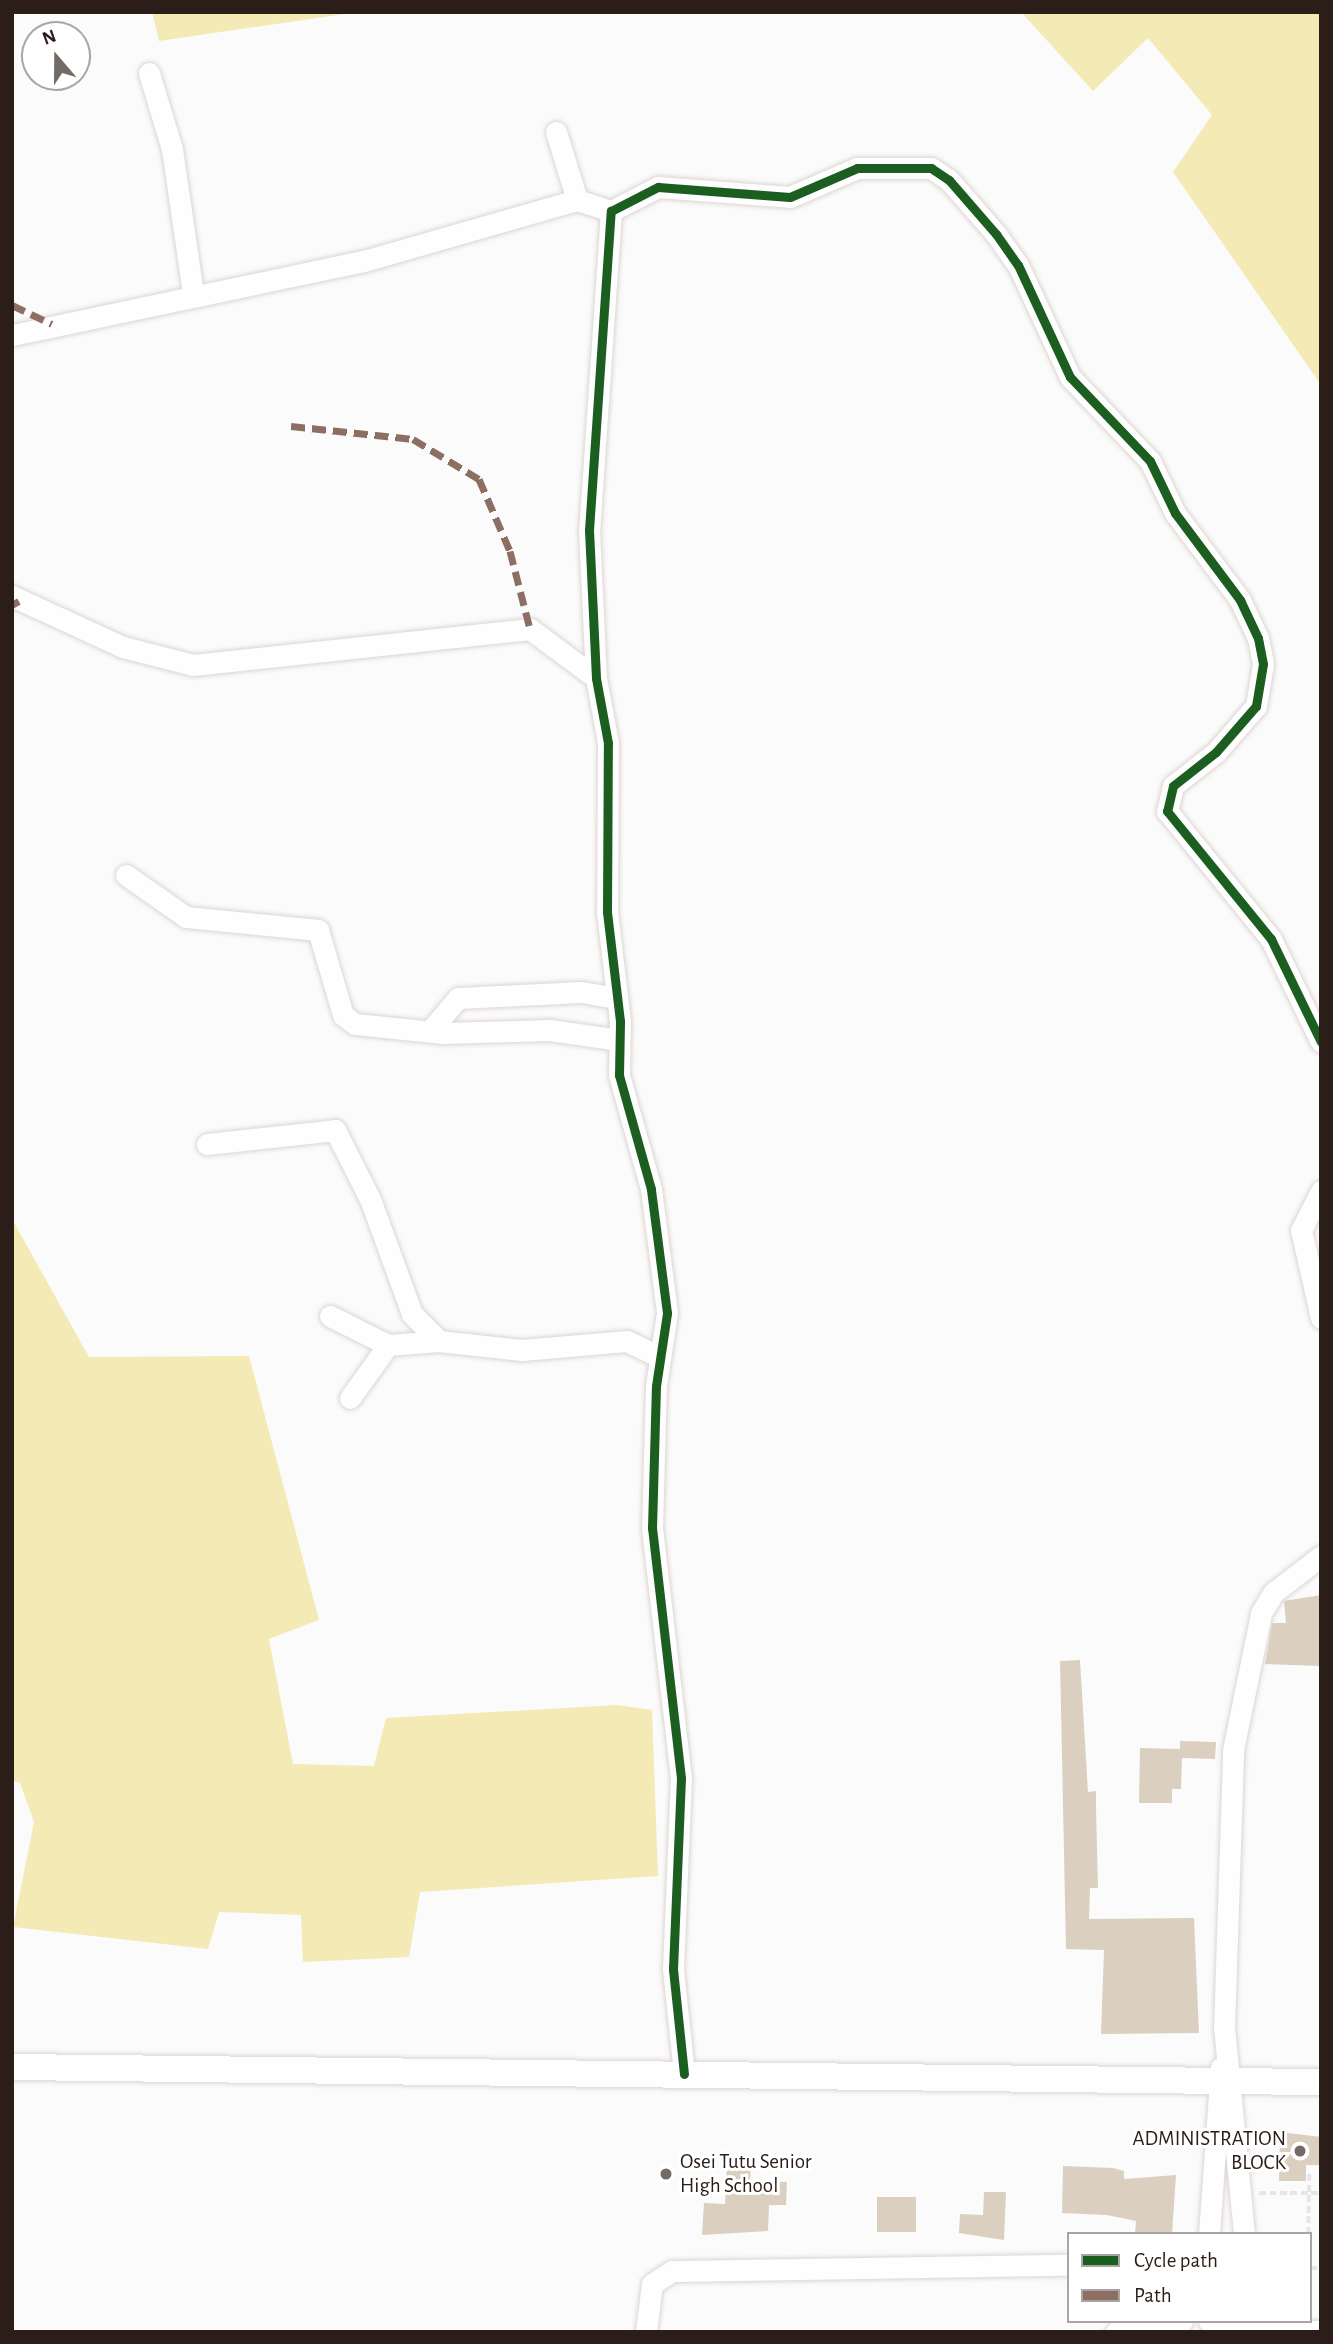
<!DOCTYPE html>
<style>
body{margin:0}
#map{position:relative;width:1333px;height:2344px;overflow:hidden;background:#fbfbfb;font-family:"Alegreya Sans",sans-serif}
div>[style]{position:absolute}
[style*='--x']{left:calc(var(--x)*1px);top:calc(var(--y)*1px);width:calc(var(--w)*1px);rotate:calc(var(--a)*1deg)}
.green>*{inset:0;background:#f3eab5}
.building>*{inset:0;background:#dbd0c0;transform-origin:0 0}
.path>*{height:3.5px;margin-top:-1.75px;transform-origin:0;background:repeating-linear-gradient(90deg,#e7e6e6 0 7px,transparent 0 10.5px)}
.roads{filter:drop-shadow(0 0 2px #ddd5d2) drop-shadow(0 0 2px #ddd5d2)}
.minor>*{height:21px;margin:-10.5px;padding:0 10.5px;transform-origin:10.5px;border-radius:10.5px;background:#fefefe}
.tertiary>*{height:26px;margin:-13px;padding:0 13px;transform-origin:13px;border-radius:13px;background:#fefefe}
.quiet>*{height:7px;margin-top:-3.5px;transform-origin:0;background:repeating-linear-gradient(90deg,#8d6e63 0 14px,transparent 0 21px)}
.cycleway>*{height:9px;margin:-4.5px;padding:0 4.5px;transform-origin:4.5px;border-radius:4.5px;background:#1b5e20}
.dots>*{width:19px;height:19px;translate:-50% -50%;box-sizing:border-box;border:4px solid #fff;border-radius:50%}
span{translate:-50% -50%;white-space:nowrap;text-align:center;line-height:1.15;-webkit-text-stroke:6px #fff;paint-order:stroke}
.poi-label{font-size:21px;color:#2b1d17}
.right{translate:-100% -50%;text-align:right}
.left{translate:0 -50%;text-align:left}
.frame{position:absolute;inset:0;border:14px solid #2b1d17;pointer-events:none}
.legend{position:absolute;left:1067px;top:2232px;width:245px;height:91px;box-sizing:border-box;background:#fff;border:2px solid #aaa5a2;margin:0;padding:9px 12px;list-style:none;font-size:21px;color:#2b1d17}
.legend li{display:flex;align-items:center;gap:14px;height:35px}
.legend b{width:35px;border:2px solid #aaa5a2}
.north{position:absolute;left:21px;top:21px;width:70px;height:70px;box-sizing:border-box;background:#fff;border:2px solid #aaa5a2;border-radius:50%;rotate:340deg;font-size:19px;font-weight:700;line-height:28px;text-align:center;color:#2b1d17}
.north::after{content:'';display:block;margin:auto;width:24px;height:32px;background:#746b67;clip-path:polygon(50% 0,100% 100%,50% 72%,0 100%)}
</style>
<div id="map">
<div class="green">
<i style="clip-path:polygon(152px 12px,358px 12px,159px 41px)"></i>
<i style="clip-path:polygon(1021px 12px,1321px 12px,1321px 385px,1173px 172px,1212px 115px,1148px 38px,1093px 91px)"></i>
<i style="clip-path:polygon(12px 1219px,89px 1357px,249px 1356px,319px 1620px,269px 1639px,293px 1764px,374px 1766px,386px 1718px,617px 1705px,652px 1710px,658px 1876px,420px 1892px,409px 1957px,303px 1962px,301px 1915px,219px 1912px,208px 1949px,13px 1927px,34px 1822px,20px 1783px,12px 1780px)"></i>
</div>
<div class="building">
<i style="clip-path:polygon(1321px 1595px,1321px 1666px,1265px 1664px,1272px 1623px,1286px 1623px,1284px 1601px)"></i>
<i style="clip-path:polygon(1080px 1660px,1088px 1792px,1096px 1791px,1096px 1808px,1098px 1888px,1090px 1888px,1089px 1919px,1194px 1918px,1199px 2033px,1101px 2034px,1104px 1950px,1066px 1949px,1060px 1661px)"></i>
<i style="clip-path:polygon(1180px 1741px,1216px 1742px,1215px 1759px,1182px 1758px,1181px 1789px,1172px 1789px,1172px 1803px,1139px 1803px,1140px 1748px,1180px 1749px)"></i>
<i style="clip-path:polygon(1280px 2132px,1321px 2137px,1321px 2165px,1306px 2165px,1306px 2181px,1279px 2181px)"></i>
<i style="clip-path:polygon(727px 2162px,751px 2163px,750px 2181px,787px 2182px,786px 2205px,769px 2205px,768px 2231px,702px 2235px,704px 2203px,725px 2204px)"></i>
<i style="clip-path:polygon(1063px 2166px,1113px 2168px,1124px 2171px,1124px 2179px,1176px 2175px,1172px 2234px,1135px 2234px,1136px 2221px,1107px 2215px,1062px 2213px)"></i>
<i style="clip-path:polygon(984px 2192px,1006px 2192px,1004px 2240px,959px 2233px,960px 2214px,983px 2215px)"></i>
<i style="left:877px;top:2197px;width:39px;height:35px"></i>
</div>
<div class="path">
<i style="--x:1259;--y:2193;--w:62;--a:0"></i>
<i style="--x:1308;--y:2234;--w:60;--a:-89"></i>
<i style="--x:1310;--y:2268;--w:11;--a:0"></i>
</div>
<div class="roads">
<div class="minor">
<i style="--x:149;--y:73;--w:79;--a:73.2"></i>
<i style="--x:172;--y:149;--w:146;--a:81.7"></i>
<i style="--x:556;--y:132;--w:71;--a:72.8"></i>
<i style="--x:577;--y:200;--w:36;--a:18"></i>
<i style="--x:611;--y:211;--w:320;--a:93.9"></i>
<i style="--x:589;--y:530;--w:148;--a:87.3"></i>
<i style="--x:596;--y:678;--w:66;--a:79.5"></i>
<i style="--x:608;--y:743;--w:169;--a:90.3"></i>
<i style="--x:607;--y:912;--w:110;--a:83.2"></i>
<i style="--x:620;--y:1021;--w:54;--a:91.1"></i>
<i style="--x:619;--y:1075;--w:118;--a:74.3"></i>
<i style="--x:651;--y:1189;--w:125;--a:82.6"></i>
<i style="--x:667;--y:1313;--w:74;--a:98.6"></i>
<i style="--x:656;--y:1386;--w:142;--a:91.6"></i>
<i style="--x:652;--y:1528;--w:252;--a:83.4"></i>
<i style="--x:681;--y:1778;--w:191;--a:92.4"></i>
<i style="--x:673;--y:1969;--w:106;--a:84"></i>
<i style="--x:611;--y:211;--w:53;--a:-27.1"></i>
<i style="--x:658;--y:187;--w:132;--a:4.3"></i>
<i style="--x:790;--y:197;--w:73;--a:-23.4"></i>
<i style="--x:857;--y:168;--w:74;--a:0"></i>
<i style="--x:931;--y:168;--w:22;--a:34"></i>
<i style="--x:949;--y:180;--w:72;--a:49"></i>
<i style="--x:996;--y:234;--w:38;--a:55"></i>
<i style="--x:1018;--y:265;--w:123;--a:65.1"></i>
<i style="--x:1070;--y:377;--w:116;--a:46.4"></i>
<i style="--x:1150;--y:461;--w:58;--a:64.3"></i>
<i style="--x:1175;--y:513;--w:109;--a:53.2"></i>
<i style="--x:1240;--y:600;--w:42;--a:64.7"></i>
<i style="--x:1258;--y:638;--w:26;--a:79"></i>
<i style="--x:1263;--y:664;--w:43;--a:99.5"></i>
<i style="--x:1256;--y:706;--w:61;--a:131"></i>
<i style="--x:1216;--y:752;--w:55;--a:141.7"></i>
<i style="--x:1173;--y:786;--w:26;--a:103"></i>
<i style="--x:1167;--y:811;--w:165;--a:50.9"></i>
<i style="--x:1271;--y:939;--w:114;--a:64.1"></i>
<i style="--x:12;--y:335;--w:360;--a:-11.9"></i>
<i style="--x:364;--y:261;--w:222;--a:-16"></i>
<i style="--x:12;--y:596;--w:122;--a:24.7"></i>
<i style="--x:123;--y:647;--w:72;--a:14.4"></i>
<i style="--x:193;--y:665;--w:339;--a:-6.1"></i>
<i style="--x:530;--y:629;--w:82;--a:36.6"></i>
<i style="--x:126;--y:875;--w:73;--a:35"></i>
<i style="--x:186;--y:917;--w:133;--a:5.6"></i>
<i style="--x:318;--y:930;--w:89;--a:73.6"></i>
<i style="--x:343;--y:1015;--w:15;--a:37"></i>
<i style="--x:355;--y:1024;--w:89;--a:5.8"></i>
<i style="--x:444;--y:1033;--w:106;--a:-1.6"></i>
<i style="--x:550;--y:1030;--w:70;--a:8.2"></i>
<i style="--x:430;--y:1031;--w:43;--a:-49.7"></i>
<i style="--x:458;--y:998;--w:124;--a:-2.8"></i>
<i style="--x:582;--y:992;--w:35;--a:10"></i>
<i style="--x:207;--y:1144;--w:129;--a:-6.2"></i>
<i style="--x:335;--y:1130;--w:77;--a:63.1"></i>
<i style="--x:370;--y:1199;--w:122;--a:69.9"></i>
<i style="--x:412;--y:1314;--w:38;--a:45"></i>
<i style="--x:439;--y:1341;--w:83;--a:6.2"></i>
<i style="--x:522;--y:1350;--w:105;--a:-4.9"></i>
<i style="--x:627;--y:1341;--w:37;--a:26"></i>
<i style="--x:1321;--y:1191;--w:44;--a:117.1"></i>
<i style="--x:1301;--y:1230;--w:90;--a:77.2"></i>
<i style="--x:330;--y:1316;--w:65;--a:26.6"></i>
<i style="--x:388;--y:1345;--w:51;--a:-4.5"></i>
<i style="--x:350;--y:1398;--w:65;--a:-54.4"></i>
<i style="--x:1209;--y:2234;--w:167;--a:-85.9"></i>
<i style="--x:1244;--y:2234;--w:207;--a:-95.5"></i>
<i style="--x:1224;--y:2028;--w:278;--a:-88.1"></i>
<i style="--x:1233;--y:1750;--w:140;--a:-78.4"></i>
<i style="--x:1261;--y:1613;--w:23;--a:-59"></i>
<i style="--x:1273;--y:1593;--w:61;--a:-37.6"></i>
<i style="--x:1209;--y:2321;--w:33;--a:0"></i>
<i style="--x:1248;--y:2321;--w:13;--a:42"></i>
<i style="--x:1258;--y:2330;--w:63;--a:0.9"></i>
<i style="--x:646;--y:2332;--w:48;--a:-82.9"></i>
<i style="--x:652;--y:2284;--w:24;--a:-33"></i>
<i style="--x:672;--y:2271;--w:397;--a:-0.9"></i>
<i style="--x:1116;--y:2332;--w:67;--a:-9.5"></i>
</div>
<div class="tertiary">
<i style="--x:12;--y:2067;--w:1309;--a:0.66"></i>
</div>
</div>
<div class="quiet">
<i style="--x:12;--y:305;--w:44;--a:25.4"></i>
<i style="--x:291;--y:426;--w:123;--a:6.1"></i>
<i style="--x:413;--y:439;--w:77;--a:31.2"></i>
<i style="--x:479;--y:479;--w:78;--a:66.7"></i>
<i style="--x:510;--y:551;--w:81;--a:75.6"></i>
<i style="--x:12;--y:605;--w:8;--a:-30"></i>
</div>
<div class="cycleway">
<i style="--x:684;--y:2074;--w:106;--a:-96"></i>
<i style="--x:673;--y:1969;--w:191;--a:-87.6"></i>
<i style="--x:681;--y:1778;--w:252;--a:-96.6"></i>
<i style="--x:652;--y:1528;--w:142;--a:-88.4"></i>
<i style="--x:656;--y:1386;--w:74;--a:-81.4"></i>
<i style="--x:667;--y:1313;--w:125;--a:-97.4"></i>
<i style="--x:651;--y:1189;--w:118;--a:-105.7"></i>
<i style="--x:619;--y:1075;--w:54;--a:-88.9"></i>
<i style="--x:620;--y:1021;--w:110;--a:-96.8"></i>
<i style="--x:607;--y:912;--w:169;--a:-89.7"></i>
<i style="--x:608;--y:743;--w:66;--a:-100.5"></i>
<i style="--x:596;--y:678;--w:148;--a:-92.7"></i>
<i style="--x:589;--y:530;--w:320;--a:-86.1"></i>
<i style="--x:611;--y:211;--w:53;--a:-27.1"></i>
<i style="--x:658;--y:187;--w:132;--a:4.3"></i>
<i style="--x:790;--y:197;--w:73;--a:-23.4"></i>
<i style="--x:857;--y:168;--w:74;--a:0"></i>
<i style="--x:931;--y:168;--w:22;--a:34"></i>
<i style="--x:949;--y:180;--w:72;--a:49"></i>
<i style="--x:996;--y:234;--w:38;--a:55"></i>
<i style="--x:1018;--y:265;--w:123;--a:65.1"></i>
<i style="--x:1070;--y:377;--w:116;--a:46.4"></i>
<i style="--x:1150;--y:461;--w:58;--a:64.3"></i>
<i style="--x:1175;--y:513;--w:109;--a:53.2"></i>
<i style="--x:1240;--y:600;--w:42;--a:64.7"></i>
<i style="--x:1258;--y:638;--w:26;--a:79"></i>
<i style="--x:1263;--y:664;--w:43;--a:99.5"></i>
<i style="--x:1256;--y:706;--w:61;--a:131"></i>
<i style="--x:1216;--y:752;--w:55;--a:141.7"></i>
<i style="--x:1173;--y:786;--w:26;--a:103"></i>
<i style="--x:1167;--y:811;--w:165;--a:50.9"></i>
<i style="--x:1271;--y:939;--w:114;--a:64.1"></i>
</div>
<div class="dots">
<i style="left:1300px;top:2151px;background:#746b67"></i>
<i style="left:666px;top:2174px;background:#746b67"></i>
</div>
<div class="poi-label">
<span class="right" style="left:1286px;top:2151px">ADMINISTRATION<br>BLOCK</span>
<span class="left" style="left:680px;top:2174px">Osei Tutu Senior<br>High School</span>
</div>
<div class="frame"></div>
<ul class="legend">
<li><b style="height:9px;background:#1b5e20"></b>Cycle path</li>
<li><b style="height:9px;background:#8d6e63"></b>Path</li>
</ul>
<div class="north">N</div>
</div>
